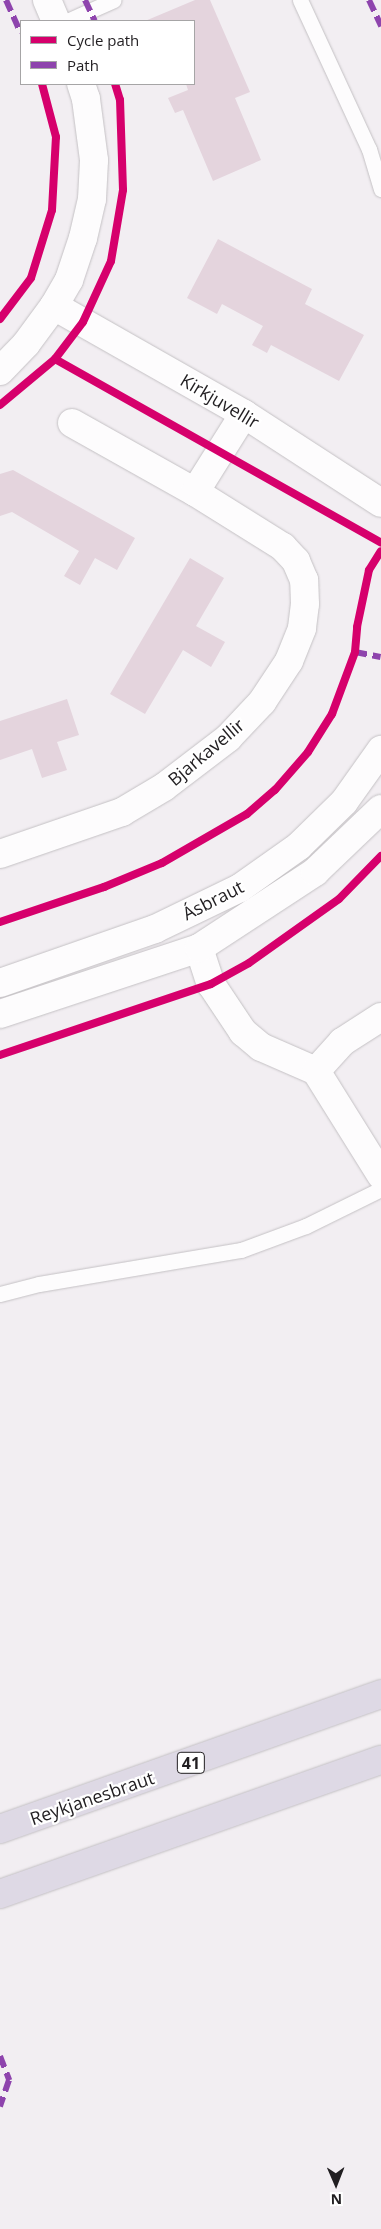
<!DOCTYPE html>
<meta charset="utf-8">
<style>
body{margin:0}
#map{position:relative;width:381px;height:2229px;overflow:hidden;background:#f2eef2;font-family:"Open Sans",sans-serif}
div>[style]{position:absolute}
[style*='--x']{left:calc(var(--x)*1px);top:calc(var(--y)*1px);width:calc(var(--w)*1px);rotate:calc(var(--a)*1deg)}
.building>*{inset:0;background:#e4d4dd}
.roads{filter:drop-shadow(0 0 1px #c4c1c4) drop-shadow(0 0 1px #c4c1c4)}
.lane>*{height:15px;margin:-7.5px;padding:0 7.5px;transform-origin:7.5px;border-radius:7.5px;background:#fdfcfd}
.street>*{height:28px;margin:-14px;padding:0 14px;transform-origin:14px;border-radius:14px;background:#fdfcfd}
.secondary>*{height:28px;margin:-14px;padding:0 14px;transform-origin:14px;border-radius:14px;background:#fdfcfd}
.highway>*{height:28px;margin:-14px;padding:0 14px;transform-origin:14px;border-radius:14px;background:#ded9e5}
.quiet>*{height:6px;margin-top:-3px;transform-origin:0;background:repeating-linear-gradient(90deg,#8e44ad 0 12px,transparent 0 18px)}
.cycleway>*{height:8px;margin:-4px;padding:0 4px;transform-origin:4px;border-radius:4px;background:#d6006c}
span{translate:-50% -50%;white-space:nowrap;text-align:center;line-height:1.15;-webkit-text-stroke:4.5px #fff;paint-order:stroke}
.shield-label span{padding:1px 4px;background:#fff;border:1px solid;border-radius:4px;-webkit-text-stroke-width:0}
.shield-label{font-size:16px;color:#211e21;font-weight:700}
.street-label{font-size:18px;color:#211e21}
.legend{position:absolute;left:20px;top:20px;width:175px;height:65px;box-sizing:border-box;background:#fff;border:1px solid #a6a5a6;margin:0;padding:6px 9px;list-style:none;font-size:15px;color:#211e21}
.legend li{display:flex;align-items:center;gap:10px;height:25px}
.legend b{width:25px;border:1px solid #a6a5a6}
.north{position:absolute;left:311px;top:2159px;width:50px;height:50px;-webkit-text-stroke:4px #fff;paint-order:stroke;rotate:179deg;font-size:14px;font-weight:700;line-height:20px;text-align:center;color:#211e21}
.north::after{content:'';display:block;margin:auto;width:18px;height:22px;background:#211e21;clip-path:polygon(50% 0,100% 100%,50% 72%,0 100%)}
</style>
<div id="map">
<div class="building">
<i style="clip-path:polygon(195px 0,210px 0,250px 92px,235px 98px,261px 160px,213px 181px,183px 110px,175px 113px,168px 98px,188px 90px,186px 84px,194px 84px,194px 21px,145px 21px)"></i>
<i style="clip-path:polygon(218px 239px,312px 289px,305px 304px,364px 335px,339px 381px,271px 345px,267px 353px,252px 345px,263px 326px,222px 304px,217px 314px,187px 298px)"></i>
<i style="clip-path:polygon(13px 470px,135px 538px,117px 570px,95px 558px,80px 585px,64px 576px,79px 551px,12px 512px,0 516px,0 474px)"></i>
<i style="clip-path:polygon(190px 558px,224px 578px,196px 626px,225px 642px,211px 667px,183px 650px,145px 714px,110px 694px)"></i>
<i style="clip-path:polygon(67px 699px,79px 735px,57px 742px,67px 770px,42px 778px,32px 749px,0 760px,0 721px)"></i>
</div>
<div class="roads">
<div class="lane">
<i style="--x:300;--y:0;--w:164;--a:65.2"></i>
<i style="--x:369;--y:149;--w:42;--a:73.3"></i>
<i style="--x:67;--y:21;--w:51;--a:-24.1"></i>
<i style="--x:0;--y:1294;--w:40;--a:-14.4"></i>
<i style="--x:39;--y:1284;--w:205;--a:-9.6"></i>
<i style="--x:241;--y:1250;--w:69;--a:-20.3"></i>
<i style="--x:306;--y:1226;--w:84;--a:-26.3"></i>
</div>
<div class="street">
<i style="--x:47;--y:0;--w:23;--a:67"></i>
<i style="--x:54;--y:306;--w:219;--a:29.6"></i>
<i style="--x:244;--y:414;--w:163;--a:33"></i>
<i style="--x:0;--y:371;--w:37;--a:-46"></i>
<i style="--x:26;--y:344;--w:47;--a:-53.6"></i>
<i style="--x:54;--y:306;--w:30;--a:-60"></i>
<i style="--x:69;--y:280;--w:44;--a:-71.6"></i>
<i style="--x:83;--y:238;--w:40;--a:-77"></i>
<i style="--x:92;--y:199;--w:39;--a:-87"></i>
<i style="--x:94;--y:160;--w:62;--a:-97.5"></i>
<i style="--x:86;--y:99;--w:16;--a:-108"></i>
<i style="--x:72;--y:423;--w:141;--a:29.3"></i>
<i style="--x:0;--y:854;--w:129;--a:-19"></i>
<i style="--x:122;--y:812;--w:49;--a:-30.8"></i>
<i style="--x:164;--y:787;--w:81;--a:-37.4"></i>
<i style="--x:228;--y:738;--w:50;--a:-46.6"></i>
<i style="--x:262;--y:702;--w:49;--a:-56.6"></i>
<i style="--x:289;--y:661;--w:35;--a:-68"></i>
<i style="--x:302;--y:628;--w:24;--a:-83"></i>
<i style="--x:305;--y:604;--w:24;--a:-92"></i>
<i style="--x:304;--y:580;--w:21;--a:-113"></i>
<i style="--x:296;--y:561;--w:19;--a:-133"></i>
<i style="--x:283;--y:547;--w:104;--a:-148"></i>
<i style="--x:195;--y:492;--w:92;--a:-57.9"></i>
<i style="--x:199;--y:948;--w:38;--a:72"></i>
<i style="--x:211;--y:984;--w:58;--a:56.3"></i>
<i style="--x:243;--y:1032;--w:23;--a:40"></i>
<i style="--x:261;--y:1047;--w:60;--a:23.6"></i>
<i style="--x:316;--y:1071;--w:123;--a:58"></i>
<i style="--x:316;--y:1071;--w:39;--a:-48"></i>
<i style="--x:342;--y:1042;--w:46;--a:-32.7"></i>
</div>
<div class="secondary">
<i style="--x:0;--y:983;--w:164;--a:-19.2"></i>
<i style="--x:155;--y:929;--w:94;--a:-25.8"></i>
<i style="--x:240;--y:888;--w:72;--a:-35.4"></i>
<i style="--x:299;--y:846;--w:63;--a:-44.4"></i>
<i style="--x:344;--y:802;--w:64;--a:-54.6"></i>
<i style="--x:0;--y:1014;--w:210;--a:-18.3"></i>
<i style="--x:199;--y:948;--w:139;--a:-33.2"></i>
<i style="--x:315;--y:872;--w:91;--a:-43.7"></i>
</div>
<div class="highway">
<i style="--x:0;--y:1829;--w:404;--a:-19.5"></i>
<i style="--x:0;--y:1894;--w:404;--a:-19.4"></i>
</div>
</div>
<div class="quiet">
<i style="--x:6;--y:0;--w:36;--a:66"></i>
<i style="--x:85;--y:0;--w:23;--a:65"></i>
<i style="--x:369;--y:0;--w:29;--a:65"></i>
<i style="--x:355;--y:652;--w:26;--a:11"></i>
<i style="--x:0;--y:2056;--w:26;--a:69"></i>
<i style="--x:9;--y:2080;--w:28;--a:109"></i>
</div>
<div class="cycleway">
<i style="--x:0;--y:319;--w:51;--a:-52.9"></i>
<i style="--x:31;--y:278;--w:71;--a:-72.8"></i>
<i style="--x:52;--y:210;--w:73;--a:-86.9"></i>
<i style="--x:56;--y:137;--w:55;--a:-104.8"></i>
<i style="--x:55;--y:359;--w:374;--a:29.4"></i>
<i style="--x:0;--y:405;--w:72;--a:-39.9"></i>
<i style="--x:55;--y:359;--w:46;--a:-52.9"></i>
<i style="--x:83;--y:322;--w:67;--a:-65.3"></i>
<i style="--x:111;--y:261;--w:72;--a:-80.4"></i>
<i style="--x:123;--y:190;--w:90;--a:-91.9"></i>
<i style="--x:120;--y:100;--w:17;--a:-107"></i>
<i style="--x:0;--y:922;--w:110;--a:-18.6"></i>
<i style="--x:104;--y:887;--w:63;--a:-22.5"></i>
<i style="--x:162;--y:863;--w:98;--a:-30"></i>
<i style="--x:247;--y:814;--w:37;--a:-41"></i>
<i style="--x:275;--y:790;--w:50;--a:-49"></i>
<i style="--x:308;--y:752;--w:45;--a:-57.7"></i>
<i style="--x:332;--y:714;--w:66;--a:-69.6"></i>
<i style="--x:355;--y:652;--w:25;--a:-85"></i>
<i style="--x:357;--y:627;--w:58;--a:-78.1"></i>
<i style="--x:369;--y:570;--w:22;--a:-58"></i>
<i style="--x:0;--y:1055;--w:223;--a:-18.6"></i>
<i style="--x:211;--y:984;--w:43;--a:-28.9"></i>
<i style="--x:249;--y:963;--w:110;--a:-35.4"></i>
<i style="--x:339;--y:899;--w:60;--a:-45.7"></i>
</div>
<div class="shield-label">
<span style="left:191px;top:1763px">41</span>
</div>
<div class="street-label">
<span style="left:220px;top:401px;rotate:31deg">Kirkjuvellir</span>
<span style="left:206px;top:752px;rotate:-40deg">Bjarkavellir</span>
<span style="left:213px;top:900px;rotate:-27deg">Ásbraut</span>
<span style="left:92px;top:1798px;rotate:-19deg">Reykjanesbraut</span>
</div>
<ul class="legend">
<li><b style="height:6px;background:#d6006c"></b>Cycle path</li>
<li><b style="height:6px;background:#8e44ad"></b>Path</li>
</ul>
<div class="north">N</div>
</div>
